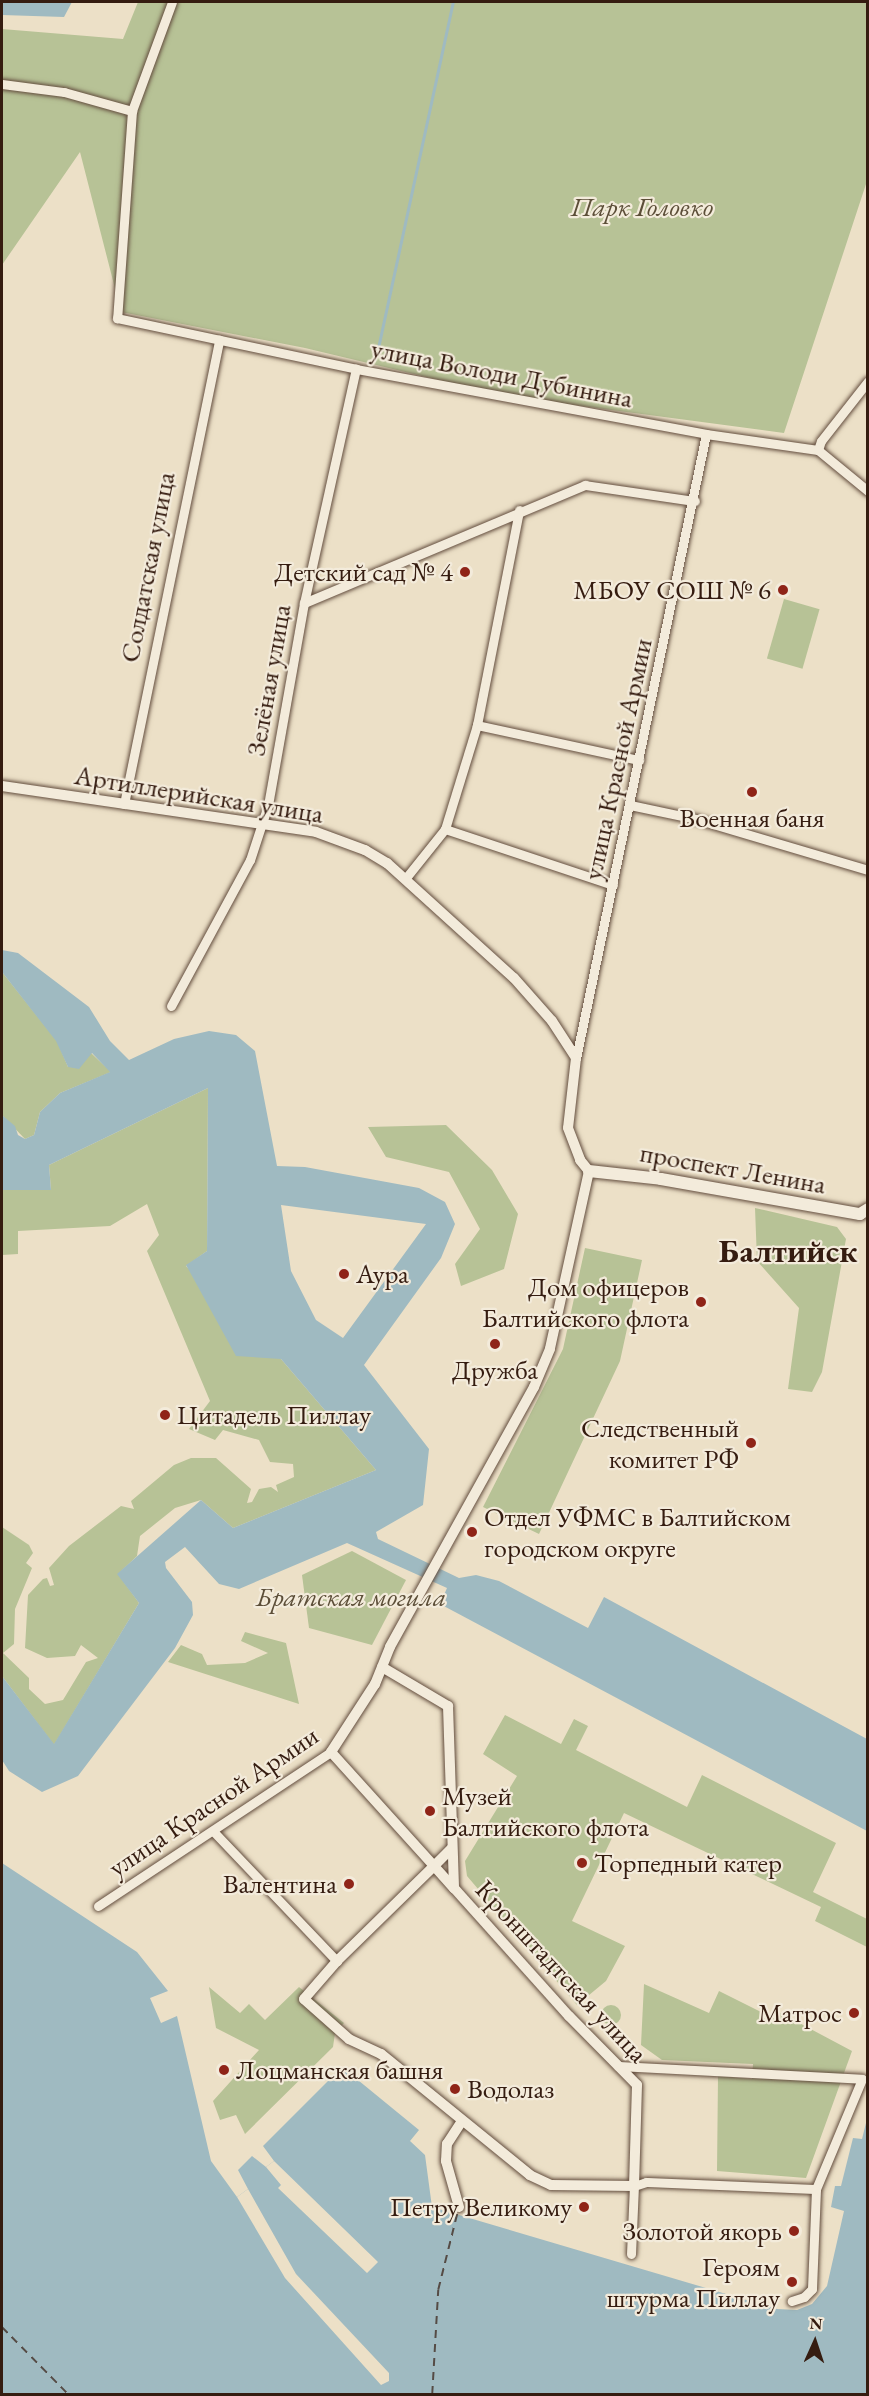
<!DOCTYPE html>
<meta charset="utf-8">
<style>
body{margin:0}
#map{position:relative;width:869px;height:2396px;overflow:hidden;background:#ece0c7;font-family:"EB Garamond",serif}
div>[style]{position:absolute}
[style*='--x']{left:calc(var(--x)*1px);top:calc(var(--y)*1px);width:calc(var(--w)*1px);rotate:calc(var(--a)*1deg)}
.green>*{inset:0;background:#b7c296;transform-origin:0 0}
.round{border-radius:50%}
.water>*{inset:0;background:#9fbac1}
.pier>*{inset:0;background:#ece0c7}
.stream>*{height:3px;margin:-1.5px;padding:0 1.5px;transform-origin:1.5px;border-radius:1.5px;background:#9fbac1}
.ferry>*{height:1.5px;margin-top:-0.75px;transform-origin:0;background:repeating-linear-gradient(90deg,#554b45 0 8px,transparent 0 14px)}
.roads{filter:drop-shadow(0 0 2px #634d3e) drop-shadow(0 0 2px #634d3e)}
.minor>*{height:9px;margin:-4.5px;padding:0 4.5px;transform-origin:4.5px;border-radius:4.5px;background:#f3ebdb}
.tertiary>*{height:10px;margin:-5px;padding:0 5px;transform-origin:5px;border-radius:5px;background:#f3ebdb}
.secondary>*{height:12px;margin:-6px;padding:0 6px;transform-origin:6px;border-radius:6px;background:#f3ebdb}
.dots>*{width:16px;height:16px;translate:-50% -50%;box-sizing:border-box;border:3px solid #f3ebdb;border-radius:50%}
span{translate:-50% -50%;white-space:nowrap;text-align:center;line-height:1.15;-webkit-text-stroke:4.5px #f3ebdb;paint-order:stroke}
.park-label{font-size:27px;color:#5c4e38;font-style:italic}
.street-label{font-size:27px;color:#351c10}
.poi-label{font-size:27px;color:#351c10}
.right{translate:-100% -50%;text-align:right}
.left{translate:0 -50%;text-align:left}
.district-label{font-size:33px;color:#351c10;font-weight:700}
.frame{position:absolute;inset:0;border:3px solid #351c10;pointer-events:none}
.north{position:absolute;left:785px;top:2312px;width:60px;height:60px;-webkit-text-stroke:4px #f3ebdb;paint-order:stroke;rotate:3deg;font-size:16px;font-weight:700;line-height:24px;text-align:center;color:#351c10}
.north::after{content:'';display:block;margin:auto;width:21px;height:27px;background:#351c10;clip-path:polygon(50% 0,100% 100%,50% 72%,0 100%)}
</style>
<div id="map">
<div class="green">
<i style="clip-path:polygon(138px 2px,867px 2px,867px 181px,784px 433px,506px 396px,305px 348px,121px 312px,80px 152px,2px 265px,2px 29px,123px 39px)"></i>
<i style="left:784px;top:599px;width:37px;height:62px;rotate:16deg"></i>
<i style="clip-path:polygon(2px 972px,57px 1041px,68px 1067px,91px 1053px,111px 1072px,60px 1093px,40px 1112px,34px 1135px,25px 1139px,2px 1115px)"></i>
<i style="clip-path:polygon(208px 1088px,207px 1251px,186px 1266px,281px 1359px,376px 1470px,233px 1528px,201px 1500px,175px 1508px,140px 1536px,137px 1556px,118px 1574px,139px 1603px,54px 1745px,2px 1676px,2px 1527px,29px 1545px,33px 1553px,26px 1563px,32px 1568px,15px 1609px,14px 1644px,3px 1653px,29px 1678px,29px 1689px,45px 1704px,63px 1700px,86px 1662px,98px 1658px,81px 1645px,75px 1656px,47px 1658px,25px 1648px,28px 1595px,43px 1579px,47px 1578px,50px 1586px,54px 1585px,49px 1568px,69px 1546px,121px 1506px,134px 1509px,131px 1501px,174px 1465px,191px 1458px,216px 1458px,251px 1489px,247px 1503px,252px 1502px,259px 1489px,271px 1487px,278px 1492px,276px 1485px,294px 1477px,293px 1464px,270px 1462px,259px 1440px,223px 1430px,215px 1440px,189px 1429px,210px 1401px,147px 1251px,159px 1235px,147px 1204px,110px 1226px,18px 1231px,18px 1254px,2px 1255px,2px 1190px,51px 1190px,49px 1165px)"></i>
<i style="clip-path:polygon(446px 1125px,492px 1170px,518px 1214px,504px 1269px,461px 1286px,455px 1264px,480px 1229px,449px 1172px,386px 1157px,368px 1127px)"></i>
<i style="clip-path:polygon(755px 1208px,837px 1227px,846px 1239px,822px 1372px,812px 1392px,788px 1389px,799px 1308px,757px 1261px)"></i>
<i style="clip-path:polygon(585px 1248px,642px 1260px,620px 1361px,539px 1534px,483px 1507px,563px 1349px)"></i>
<i style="clip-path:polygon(352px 1551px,406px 1580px,372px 1645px,309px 1628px,302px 1575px)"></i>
<i style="clip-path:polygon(245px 1632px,286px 1643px,299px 1704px,168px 1662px,181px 1645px,202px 1654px,207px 1665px,245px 1663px,268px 1653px,241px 1641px)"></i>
<i style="clip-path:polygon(505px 1715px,561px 1744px,574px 1719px,588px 1726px,576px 1750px,687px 1807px,702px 1775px,836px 1843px,813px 1892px,867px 1919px,867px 1947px,815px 1921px,821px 1907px,624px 1813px,572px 1921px,625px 1946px,606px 1981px,577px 2005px,467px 1876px,465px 1861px,517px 1776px,483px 1754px)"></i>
<i style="clip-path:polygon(644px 1984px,709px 2013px,719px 1991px,769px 2016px,773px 2009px,852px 2051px,806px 2178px,717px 2171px,718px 2076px,752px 2079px,753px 2064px,662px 2060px,641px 2045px)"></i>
<i style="clip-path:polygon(209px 1987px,240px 2013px,249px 2004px,265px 2020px,299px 1987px,344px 2023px,335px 2033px,333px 2047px,245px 2134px,236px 2115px,220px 2120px,213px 2101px,259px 2050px,216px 2028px)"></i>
<i class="round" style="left:601px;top:2005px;width:20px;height:20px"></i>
</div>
<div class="water">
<i style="clip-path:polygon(2px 2px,72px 2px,64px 17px,2px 15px)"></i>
<i style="clip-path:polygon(evenodd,2px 950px,18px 953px,89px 1007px,110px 1041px,129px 1060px,174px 1039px,209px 1031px,236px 1035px,255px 1051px,277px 1166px,305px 1167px,419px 1188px,445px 1202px,455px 1224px,441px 1258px,364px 1365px,429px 1449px,423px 1505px,376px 1532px,378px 1539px,459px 1578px,476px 1575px,499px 1581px,588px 1628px,604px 1597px,867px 1739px,867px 1831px,440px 1604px,447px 1588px,347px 1543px,239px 1589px,219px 1584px,185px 1547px,165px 1562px,166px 1568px,192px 1602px,193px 1615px,175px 1648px,78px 1776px,42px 1792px,9px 1771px,2px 1760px,2px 1676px,54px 1744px,139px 1603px,117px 1574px,201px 1500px,233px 1528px,376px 1470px,281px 1359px,236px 1356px,186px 1265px,207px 1251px,208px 1088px,49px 1165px,51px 1190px,2px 1190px,2px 1115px,15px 1126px,18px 1135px,25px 1139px,34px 1135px,40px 1112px,60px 1093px,110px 1072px,92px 1053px,79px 1069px,68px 1067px,56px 1041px,2px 972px,2px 950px,281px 1205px,426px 1224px,343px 1338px,316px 1320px,291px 1271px,281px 1205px)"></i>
<i style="clip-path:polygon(2px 1863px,137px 1952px,168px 1991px,150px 1998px,161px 2023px,177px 2016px,211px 2161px,237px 2197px,248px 2189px,238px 2170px,252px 2156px,266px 2167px,274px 2161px,263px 2146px,342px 2067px,419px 2130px,410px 2141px,425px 2155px,432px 2207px,777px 2309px,797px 2310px,812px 2304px,827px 2286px,844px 2211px,831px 2207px,835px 2186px,841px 2186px,853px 2138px,862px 2139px,867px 2119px,867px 2394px,2px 2394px)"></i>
</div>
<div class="pier">
<i style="clip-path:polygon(274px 2161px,378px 2262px,367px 2273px,278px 2188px,281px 2185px,266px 2167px)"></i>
<i style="clip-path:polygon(248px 2189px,296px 2274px,389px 2373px,389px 2381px,381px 2385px,285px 2278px,237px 2197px)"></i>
</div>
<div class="stream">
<i style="--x:378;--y:348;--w:354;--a:-77.8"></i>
</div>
<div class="ferry">
<i style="--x:2;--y:2327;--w:94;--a:45.4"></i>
<i style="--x:432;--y:2394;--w:104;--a:-86.7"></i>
<i style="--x:438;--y:2290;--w:82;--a:-76"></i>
</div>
<div class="roads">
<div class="minor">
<i style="--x:172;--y:2;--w:116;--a:110.2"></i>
<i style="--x:132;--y:111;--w:208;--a:94.1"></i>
<i style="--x:117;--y:318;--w:244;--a:12"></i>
<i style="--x:356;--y:369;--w:356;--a:10.5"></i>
<i style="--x:706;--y:434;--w:113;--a:8.1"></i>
<i style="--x:818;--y:450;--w:65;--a:39.4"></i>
<i style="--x:2;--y:84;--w:63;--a:7.4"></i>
<i style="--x:64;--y:92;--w:71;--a:15.6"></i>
<i style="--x:818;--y:450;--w:9;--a:-72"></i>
<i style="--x:821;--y:441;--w:76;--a:-51.9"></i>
<i style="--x:304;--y:603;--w:305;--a:-22.8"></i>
<i style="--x:585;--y:485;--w:111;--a:8.3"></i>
<i style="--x:477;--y:725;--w:166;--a:12.2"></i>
<i style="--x:124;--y:804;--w:474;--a:-78.4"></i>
<i style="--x:630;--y:805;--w:67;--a:12"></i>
<i style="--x:696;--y:819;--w:179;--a:16.5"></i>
<i style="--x:445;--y:829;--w:177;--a:18.4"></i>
<i style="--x:405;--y:879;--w:64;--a:-51.3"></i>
<i style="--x:445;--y:829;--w:109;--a:-72.9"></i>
<i style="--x:477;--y:725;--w:219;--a:-78.9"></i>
<i style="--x:171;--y:1006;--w:166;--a:-61.6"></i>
<i style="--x:250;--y:860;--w:58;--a:-71.9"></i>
<i style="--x:268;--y:805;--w:205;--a:-79.9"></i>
<i style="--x:304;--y:603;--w:240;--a:-77.5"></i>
<i style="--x:576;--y:1058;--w:637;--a:-78.23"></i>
<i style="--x:213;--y:1831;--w:180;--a:46.4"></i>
<i style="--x:98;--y:1906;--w:279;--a:-33.5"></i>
<i style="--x:618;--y:2066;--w:244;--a:3"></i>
<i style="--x:862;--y:2079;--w:119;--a:112.7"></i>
<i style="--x:816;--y:2189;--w:100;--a:92.3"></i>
<i style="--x:812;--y:2289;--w:11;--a:135"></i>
<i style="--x:804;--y:2297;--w:13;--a:162"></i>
<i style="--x:631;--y:2254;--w:68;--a:-87.5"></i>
<i style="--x:634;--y:2186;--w:13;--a:-18"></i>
<i style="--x:646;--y:2182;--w:170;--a:2.4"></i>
</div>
<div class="tertiary">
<i style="--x:2;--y:786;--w:317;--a:8.3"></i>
<i style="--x:316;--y:832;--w:52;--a:20.2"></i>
<i style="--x:365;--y:850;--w:26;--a:31"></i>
<i style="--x:387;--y:863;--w:171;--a:42.2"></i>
<i style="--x:514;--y:978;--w:57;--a:48.5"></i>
<i style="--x:552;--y:1021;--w:44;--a:57"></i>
<i style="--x:576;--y:1058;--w:70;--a:96.5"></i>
<i style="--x:568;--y:1128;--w:34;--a:69"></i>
<i style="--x:580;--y:1160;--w:14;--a:51"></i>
<i style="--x:589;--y:1171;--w:182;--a:102.4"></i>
<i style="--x:550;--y:1349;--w:41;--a:112.8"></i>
<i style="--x:534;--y:1387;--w:297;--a:119"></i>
<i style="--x:390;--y:1647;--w:40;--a:112"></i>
<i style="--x:375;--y:1684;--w:81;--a:122.9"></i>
<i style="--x:331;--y:1752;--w:154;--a:47.9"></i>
<i style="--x:434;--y:1866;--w:30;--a:48"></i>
<i style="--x:454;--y:1888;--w:172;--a:48.1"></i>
<i style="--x:569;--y:2016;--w:97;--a:45.4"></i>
<i style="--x:637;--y:2085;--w:101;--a:91.7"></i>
<i style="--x:634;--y:2186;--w:83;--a:-179.3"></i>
<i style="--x:551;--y:2185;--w:23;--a:-155"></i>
<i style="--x:530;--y:2175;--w:192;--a:-140.9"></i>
<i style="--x:381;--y:2054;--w:35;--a:-155"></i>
<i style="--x:349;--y:2039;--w:60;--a:-138.4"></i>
<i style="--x:304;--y:1999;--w:50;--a:-49"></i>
<i style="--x:337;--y:1961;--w:136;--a:-44.4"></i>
<i style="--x:434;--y:1866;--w:25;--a:-45"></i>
<i style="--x:382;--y:1667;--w:77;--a:30.6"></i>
<i style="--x:448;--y:1706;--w:182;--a:88.1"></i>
<i style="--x:459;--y:2207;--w:48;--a:-105.8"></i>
<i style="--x:446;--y:2161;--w:17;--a:-87"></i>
<i style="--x:447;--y:2144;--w:27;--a:-57"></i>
</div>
<div class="secondary">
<i style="--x:589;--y:1171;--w:72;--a:6.3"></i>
<i style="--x:661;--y:1179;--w:202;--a:10"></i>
<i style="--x:860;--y:1214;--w:9;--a:-32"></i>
</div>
</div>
<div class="dots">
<i style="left:465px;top:572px;background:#8f2418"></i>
<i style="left:783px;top:590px;background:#8f2418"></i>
<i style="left:752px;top:792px;background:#8f2418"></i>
<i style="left:344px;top:1274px;background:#8f2418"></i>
<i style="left:701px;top:1302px;background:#8f2418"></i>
<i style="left:495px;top:1344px;background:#8f2418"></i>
<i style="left:165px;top:1415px;background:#8f2418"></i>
<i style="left:751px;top:1443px;background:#8f2418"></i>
<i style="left:472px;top:1532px;background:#8f2418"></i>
<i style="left:430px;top:1811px;background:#8f2418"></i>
<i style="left:582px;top:1863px;background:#8f2418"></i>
<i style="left:349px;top:1884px;background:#8f2418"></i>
<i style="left:854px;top:2013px;background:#8f2418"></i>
<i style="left:224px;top:2070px;background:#8f2418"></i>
<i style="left:455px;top:2089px;background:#8f2418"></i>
<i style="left:584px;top:2207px;background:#8f2418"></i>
<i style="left:794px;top:2231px;background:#8f2418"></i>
<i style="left:792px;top:2282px;background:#8f2418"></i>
</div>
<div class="park-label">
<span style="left:642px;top:207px">Парк Головко</span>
<span style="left:351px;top:1597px">Братская могила</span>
</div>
<div class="street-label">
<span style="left:502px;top:373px;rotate:11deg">улица Володи Дубинина</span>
<span style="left:147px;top:567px;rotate:-79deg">Солдатская улица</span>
<span style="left:268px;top:680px;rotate:-80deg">Зелёная улица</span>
<span style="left:617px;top:759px;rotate:-78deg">улица Красной Армии</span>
<span style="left:199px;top:794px;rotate:9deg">Артиллерийская улица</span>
<span style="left:733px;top:1168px;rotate:10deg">проспект Ленина</span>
<span style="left:213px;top:1801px;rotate:-34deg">улица Красной Армии</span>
<span style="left:562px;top:1971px;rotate:47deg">Кронштадтская улица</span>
</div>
<div class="poi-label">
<span class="right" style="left:453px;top:572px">Детский сад № 4</span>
<span class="right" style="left:771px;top:590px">МБОУ СОШ № 6</span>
<span style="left:752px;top:818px">Военная баня</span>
<span class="left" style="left:356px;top:1274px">Аура</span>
<span class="right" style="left:689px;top:1302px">Дом офицеров<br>Балтийского флота</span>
<span style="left:495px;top:1370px">Дружба</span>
<span class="left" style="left:177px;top:1415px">Цитадель Пиллау</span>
<span class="right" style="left:739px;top:1443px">Следственный<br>комитет РФ</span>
<span class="left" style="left:484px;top:1532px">Отдел УФМС в Балтийском<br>городском округе</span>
<span class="left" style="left:442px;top:1811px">Музей<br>Балтийского флота</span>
<span class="left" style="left:594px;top:1863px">Торпедный катер</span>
<span class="right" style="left:337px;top:1884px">Валентина</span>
<span class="right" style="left:842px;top:2013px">Матрос</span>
<span class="left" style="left:236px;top:2070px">Лоцманская башня</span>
<span class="left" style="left:467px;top:2089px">Водолаз</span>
<span class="right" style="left:572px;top:2207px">Петру Великому</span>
<span class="right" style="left:782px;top:2231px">Золотой якорь</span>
<span class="right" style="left:780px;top:2282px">Героям<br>штурма Пиллау</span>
</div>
<div class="district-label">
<span style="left:788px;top:1251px">Балтийск</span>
</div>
<div class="frame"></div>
<div class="north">N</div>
</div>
